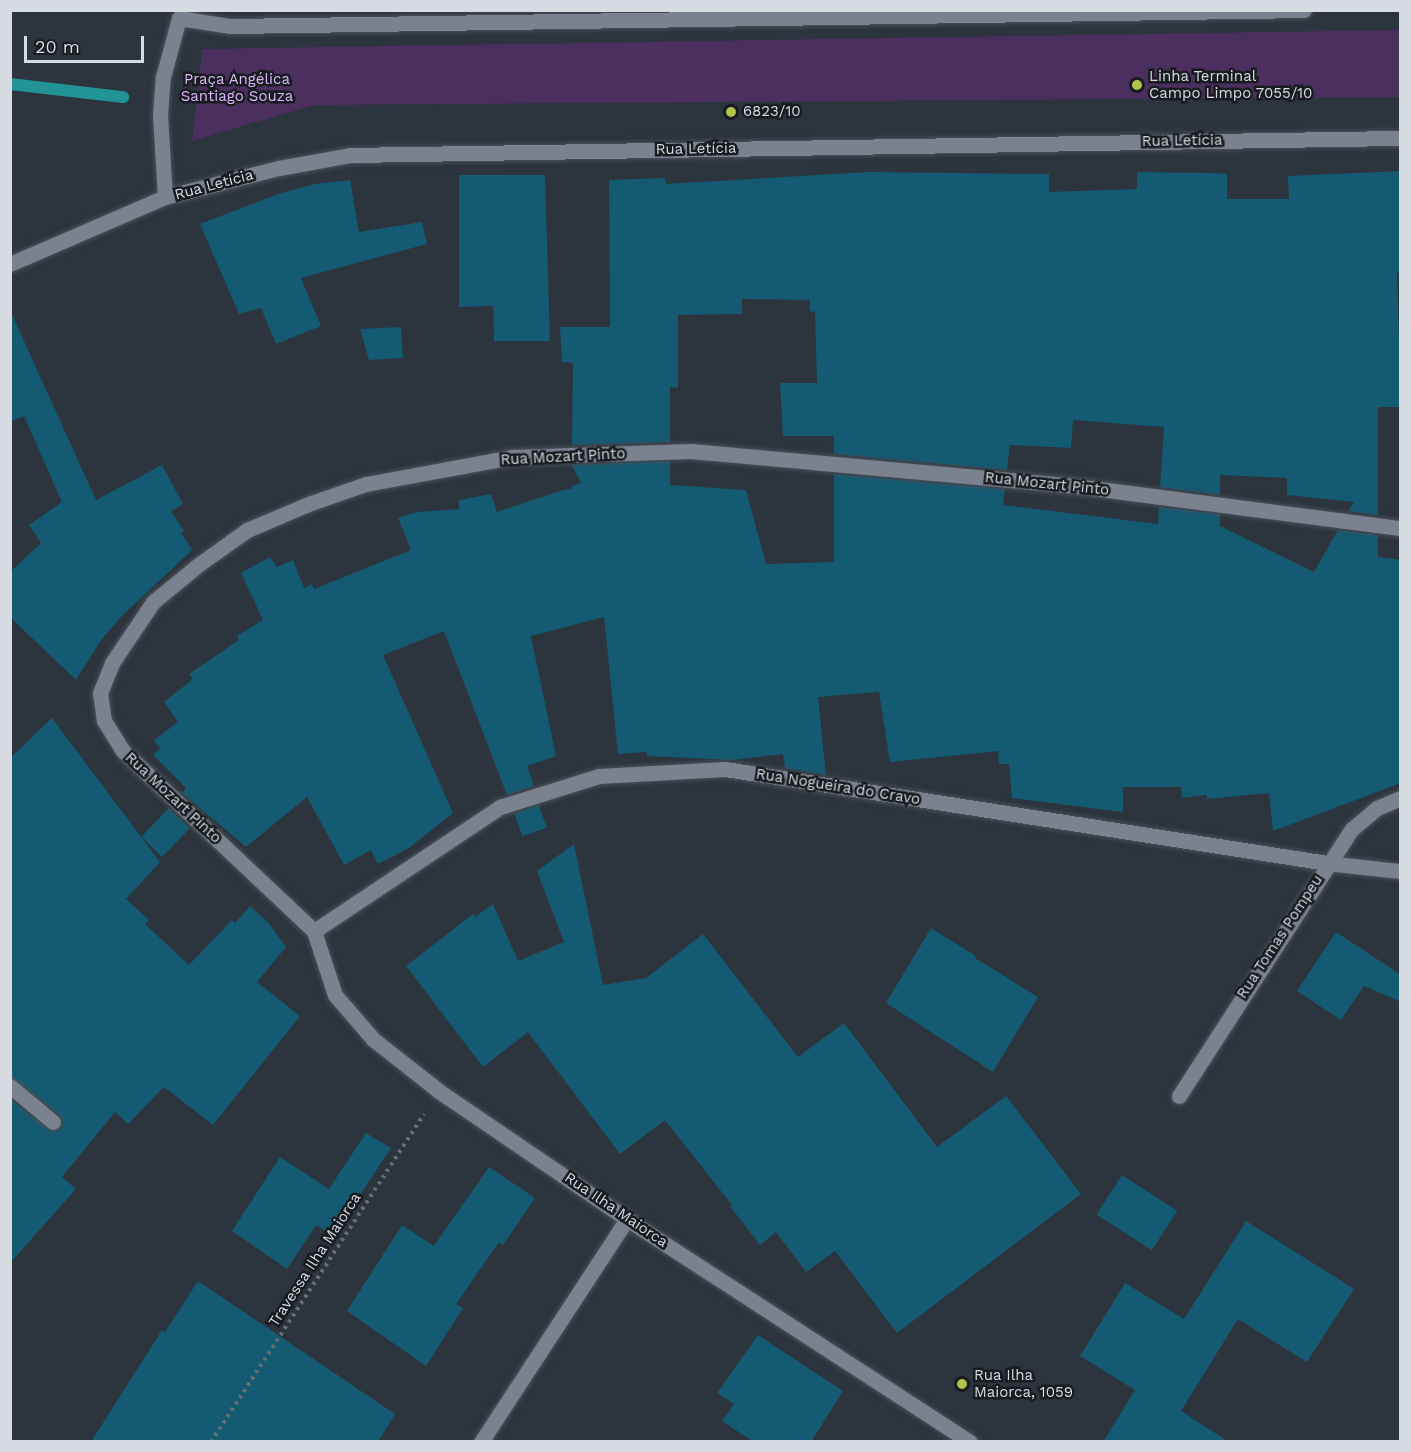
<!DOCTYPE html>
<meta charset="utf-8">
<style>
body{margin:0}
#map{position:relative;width:1411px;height:1452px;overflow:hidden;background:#2c343d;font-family:"Work Sans",sans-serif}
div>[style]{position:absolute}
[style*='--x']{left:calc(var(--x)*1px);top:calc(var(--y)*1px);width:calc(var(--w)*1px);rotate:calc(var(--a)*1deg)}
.green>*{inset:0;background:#4b2f5f}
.stream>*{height:12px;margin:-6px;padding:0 6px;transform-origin:6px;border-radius:6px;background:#229498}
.building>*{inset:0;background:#145a72;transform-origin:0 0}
.path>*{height:4px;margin-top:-2px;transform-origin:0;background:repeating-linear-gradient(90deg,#676e76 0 3px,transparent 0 7.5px)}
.roads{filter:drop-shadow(0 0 2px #4b5159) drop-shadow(0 0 2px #4b5159)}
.minor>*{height:15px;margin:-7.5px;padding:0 7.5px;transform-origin:7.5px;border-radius:7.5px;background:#79828e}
.tertiary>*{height:15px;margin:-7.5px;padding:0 7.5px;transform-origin:7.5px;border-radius:7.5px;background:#79828e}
.dots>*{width:16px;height:16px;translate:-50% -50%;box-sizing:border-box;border:3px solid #181b1f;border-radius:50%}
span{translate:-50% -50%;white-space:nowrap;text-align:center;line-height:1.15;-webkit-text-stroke:5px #181b1f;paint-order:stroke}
.poi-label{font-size:15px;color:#d7dce2}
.left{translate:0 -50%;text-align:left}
.park-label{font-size:15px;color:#deb9fd}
.street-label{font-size:15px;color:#d7dce2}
.frame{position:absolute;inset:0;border:12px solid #d7dce2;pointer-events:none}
.scale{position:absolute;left:24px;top:36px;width:120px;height:27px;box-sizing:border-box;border:3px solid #d7dce2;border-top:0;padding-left:8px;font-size:18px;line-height:21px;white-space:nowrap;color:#d7dce2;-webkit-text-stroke:4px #181b1f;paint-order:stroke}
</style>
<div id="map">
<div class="green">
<i style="clip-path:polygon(1400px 30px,1400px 97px,314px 105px,192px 141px,202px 49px)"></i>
</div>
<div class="stream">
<i style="--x:10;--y:84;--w:114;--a:6.6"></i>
</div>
<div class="building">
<i style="clip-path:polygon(1400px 171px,1401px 273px,1397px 273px,1401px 407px,1378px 407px,1378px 515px,1348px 511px,1354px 502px,1287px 495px,1287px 478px,1220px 475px,1220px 495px,1160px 487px,1164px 427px,1073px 420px,1071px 448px,1010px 445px,1007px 470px,834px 454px,834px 436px,783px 436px,780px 383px,817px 383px,815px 312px,810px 311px,810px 300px,742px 299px,742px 314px,678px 315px,678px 388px,670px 387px,670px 442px,572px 445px,573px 363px,562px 362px,560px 327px,610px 327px,609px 180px,665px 178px,666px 184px,869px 172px,1049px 174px,1049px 192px,1137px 189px,1137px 172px,1211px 173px,1227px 174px,1227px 199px,1289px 199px,1288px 176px)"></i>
<i style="clip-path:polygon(459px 175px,545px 175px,550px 341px,494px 341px,493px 306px,459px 307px)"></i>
<i style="clip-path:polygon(350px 180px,359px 232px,422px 222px,427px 244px,301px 278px,321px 326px,276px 344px,261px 308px,239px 314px,200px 224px,281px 193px,315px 184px)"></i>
<i style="clip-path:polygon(10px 310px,96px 500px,162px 465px,183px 504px,171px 511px,184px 531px,181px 533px,192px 550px,122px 616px,101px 640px,76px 680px,10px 617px,10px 572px,41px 543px,29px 525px,62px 502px,24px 416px,10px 422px)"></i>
<i style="clip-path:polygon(401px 327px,403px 358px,369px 360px,360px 329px)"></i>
<i style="clip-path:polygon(670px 461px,670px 485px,746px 490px,766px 564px,834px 562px,834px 474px,1005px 489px,1003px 505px,1158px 524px,1159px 507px,1220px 514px,1220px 526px,1314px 572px,1338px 530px,1378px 535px,1378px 557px,1401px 560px,1401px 783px,1273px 831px,1269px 793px,1207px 799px,1207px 795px,1182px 798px,1181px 787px,1123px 787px,1123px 812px,1012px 798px,1009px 764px,999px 764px,998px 751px,890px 762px,879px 692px,818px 697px,826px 775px,785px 768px,783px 754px,734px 760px,647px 756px,647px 752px,618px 754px,604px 617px,531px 636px,556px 756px,527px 766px,534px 786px,507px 795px,444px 631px,383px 655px,453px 813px,409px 848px,378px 864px,371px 850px,344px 865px,307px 797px,246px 847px,182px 793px,186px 788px,153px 755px,160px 748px,154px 740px,178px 722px,164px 702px,193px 679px,189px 674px,239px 640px,237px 636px,263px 620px,241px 573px,270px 557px,277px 567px,293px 560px,304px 588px,312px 584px,314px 589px,411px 550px,398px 518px,417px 512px,459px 509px,459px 500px,491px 494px,497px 512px,563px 490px,572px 489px,572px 486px,581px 483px,572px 465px)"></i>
<i style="clip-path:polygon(52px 718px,160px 862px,126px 899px,149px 920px,145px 924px,189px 965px,232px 920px,235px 923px,250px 906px,269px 923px,286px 947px,257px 982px,300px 1016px,213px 1125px,164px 1087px,128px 1124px,115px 1112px,62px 1177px,76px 1189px,10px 1263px,10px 1099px,51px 1131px,60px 1129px,63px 1123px,59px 1115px,10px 1076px,10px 758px)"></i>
<i style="left:539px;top:805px;width:24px;height:26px;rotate:71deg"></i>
<i style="left:169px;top:808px;width:29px;height:40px;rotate:44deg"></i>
<i style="clip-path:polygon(574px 844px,603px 985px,646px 978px,703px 934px,798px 1057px,844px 1023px,937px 1147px,1006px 1096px,1081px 1194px,897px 1333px,835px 1251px,806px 1272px,776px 1232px,760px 1245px,730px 1206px,732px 1205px,665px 1120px,620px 1154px,528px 1032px,483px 1067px,406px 966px,473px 914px,475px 917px,493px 904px,518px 961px,564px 942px,537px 871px)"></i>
<i style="clip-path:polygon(931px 928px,976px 956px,975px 958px,1038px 997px,993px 1072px,886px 1003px)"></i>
<i style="clip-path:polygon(1336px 932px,1401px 975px,1401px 1002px,1364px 986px,1341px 1020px,1297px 991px)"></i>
<i style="clip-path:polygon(366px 1133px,391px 1148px,333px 1236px,316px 1225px,287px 1269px,232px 1231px,280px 1157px,329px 1189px)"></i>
<i style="clip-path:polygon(489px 1167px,535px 1198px,503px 1245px,499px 1242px,456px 1304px,463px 1308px,426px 1366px,347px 1311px,402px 1225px,434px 1246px)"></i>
<i style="left:1122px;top:1175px;width:66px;height:47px;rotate:33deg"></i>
<i style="clip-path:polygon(1246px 1221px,1354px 1289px,1307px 1362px,1238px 1319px,1181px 1411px,1229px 1442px,1103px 1442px,1135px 1390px,1080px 1356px,1125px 1283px,1184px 1319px)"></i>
<i style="clip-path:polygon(198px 1281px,395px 1414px,378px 1442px,91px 1442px,162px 1330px,165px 1332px)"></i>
<i style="clip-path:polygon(758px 1335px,843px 1391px,811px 1442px,754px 1442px,722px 1421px,734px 1404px,717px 1393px)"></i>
</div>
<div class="path">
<i style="--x:211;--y:1442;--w:391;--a:-57"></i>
</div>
<div class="roads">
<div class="minor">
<i style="--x:314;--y:931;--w:224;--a:-33.7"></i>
<i style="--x:500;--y:807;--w:104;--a:-17.4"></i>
<i style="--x:599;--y:776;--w:126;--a:-3.2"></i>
<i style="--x:725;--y:769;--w:609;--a:8.87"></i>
<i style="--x:1327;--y:863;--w:73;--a:6.3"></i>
<i style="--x:10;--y:1086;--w:56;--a:39.9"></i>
<i style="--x:1179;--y:1096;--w:318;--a:-57.1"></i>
<i style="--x:1352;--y:829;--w:33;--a:-40"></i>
<i style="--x:1377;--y:808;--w:25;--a:-23"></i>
<i style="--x:481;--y:1442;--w:267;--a:-56.8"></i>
<i style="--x:970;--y:1442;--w:409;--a:-147"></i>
<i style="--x:627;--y:1219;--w:227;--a:-145.8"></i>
<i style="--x:439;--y:1091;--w:84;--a:-141.8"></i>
<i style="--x:373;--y:1039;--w:58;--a:-130.8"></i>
<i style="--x:335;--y:995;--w:67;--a:-108.2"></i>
<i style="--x:314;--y:931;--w:262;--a:-136.7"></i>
<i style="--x:123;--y:751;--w:36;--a:-122"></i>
<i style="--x:104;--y:721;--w:28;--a:-98"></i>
<i style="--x:100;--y:693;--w:32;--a:-68"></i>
<i style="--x:112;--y:663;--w:73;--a:-56.1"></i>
<i style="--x:153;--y:602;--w:58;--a:-39.4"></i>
<i style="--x:198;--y:565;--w:60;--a:-35.5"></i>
<i style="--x:247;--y:530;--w:69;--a:-22.9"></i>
<i style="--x:311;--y:503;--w:58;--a:-19.1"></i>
<i style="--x:366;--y:484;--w:148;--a:-10.5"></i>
<i style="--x:512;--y:457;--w:179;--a:-1.9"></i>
<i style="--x:691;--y:451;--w:387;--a:5.2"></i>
<i style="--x:1076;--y:486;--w:327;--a:7.4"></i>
</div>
<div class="tertiary">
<i style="--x:165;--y:197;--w:81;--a:-93.5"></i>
<i style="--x:160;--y:116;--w:39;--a:-86"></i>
<i style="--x:163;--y:77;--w:61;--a:-74.8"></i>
<i style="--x:179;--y:18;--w:52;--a:8.9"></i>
<i style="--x:230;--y:26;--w:1074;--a:-0.85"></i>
<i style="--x:10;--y:264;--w:169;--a:-23.4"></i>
<i style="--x:165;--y:197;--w:118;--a:-14.3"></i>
<i style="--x:279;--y:168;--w:72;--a:-10.4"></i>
<i style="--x:350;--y:155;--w:1050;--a:-0.93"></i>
</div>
</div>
<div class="dots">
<i style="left:1137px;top:85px;background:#b3c24b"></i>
<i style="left:731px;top:112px;background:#b3c24b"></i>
<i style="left:962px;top:1384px;background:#b3c24b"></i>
</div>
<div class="poi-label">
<span class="left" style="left:1149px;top:85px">Linha Terminal<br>Campo Limpo 7055/10</span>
<span class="left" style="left:743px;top:112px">6823/10</span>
<span class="left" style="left:974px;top:1384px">Rua Ilha<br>Maiorca, 1059</span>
</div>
<div class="park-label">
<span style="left:237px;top:88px">Praça Angélica<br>Santiago Souza</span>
</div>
<div class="street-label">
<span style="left:1182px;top:141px;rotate:-1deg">Rua Letícia</span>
<span style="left:696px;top:149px;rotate:-1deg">Rua Letícia</span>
<span style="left:214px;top:185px;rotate:-15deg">Rua Letícia</span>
<span style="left:563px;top:457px;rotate:-3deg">Rua Mozart Pinto</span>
<span style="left:1047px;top:484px;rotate:6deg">Rua Mozart Pinto</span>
<span style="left:838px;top:787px;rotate:9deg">Rua Nogueira do Cravo</span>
<span style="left:173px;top:798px;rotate:43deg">Rua Mozart Pinto</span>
<span style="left:1280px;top:937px;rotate:-57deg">Rua Tomas Pompeu</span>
<span style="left:616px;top:1210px;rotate:34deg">Rua Ilha Maiorca</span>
<span style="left:315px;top:1260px;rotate:-57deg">Travessa Ilha Maiorca</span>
</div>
<div class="frame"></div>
<div class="scale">20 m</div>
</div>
